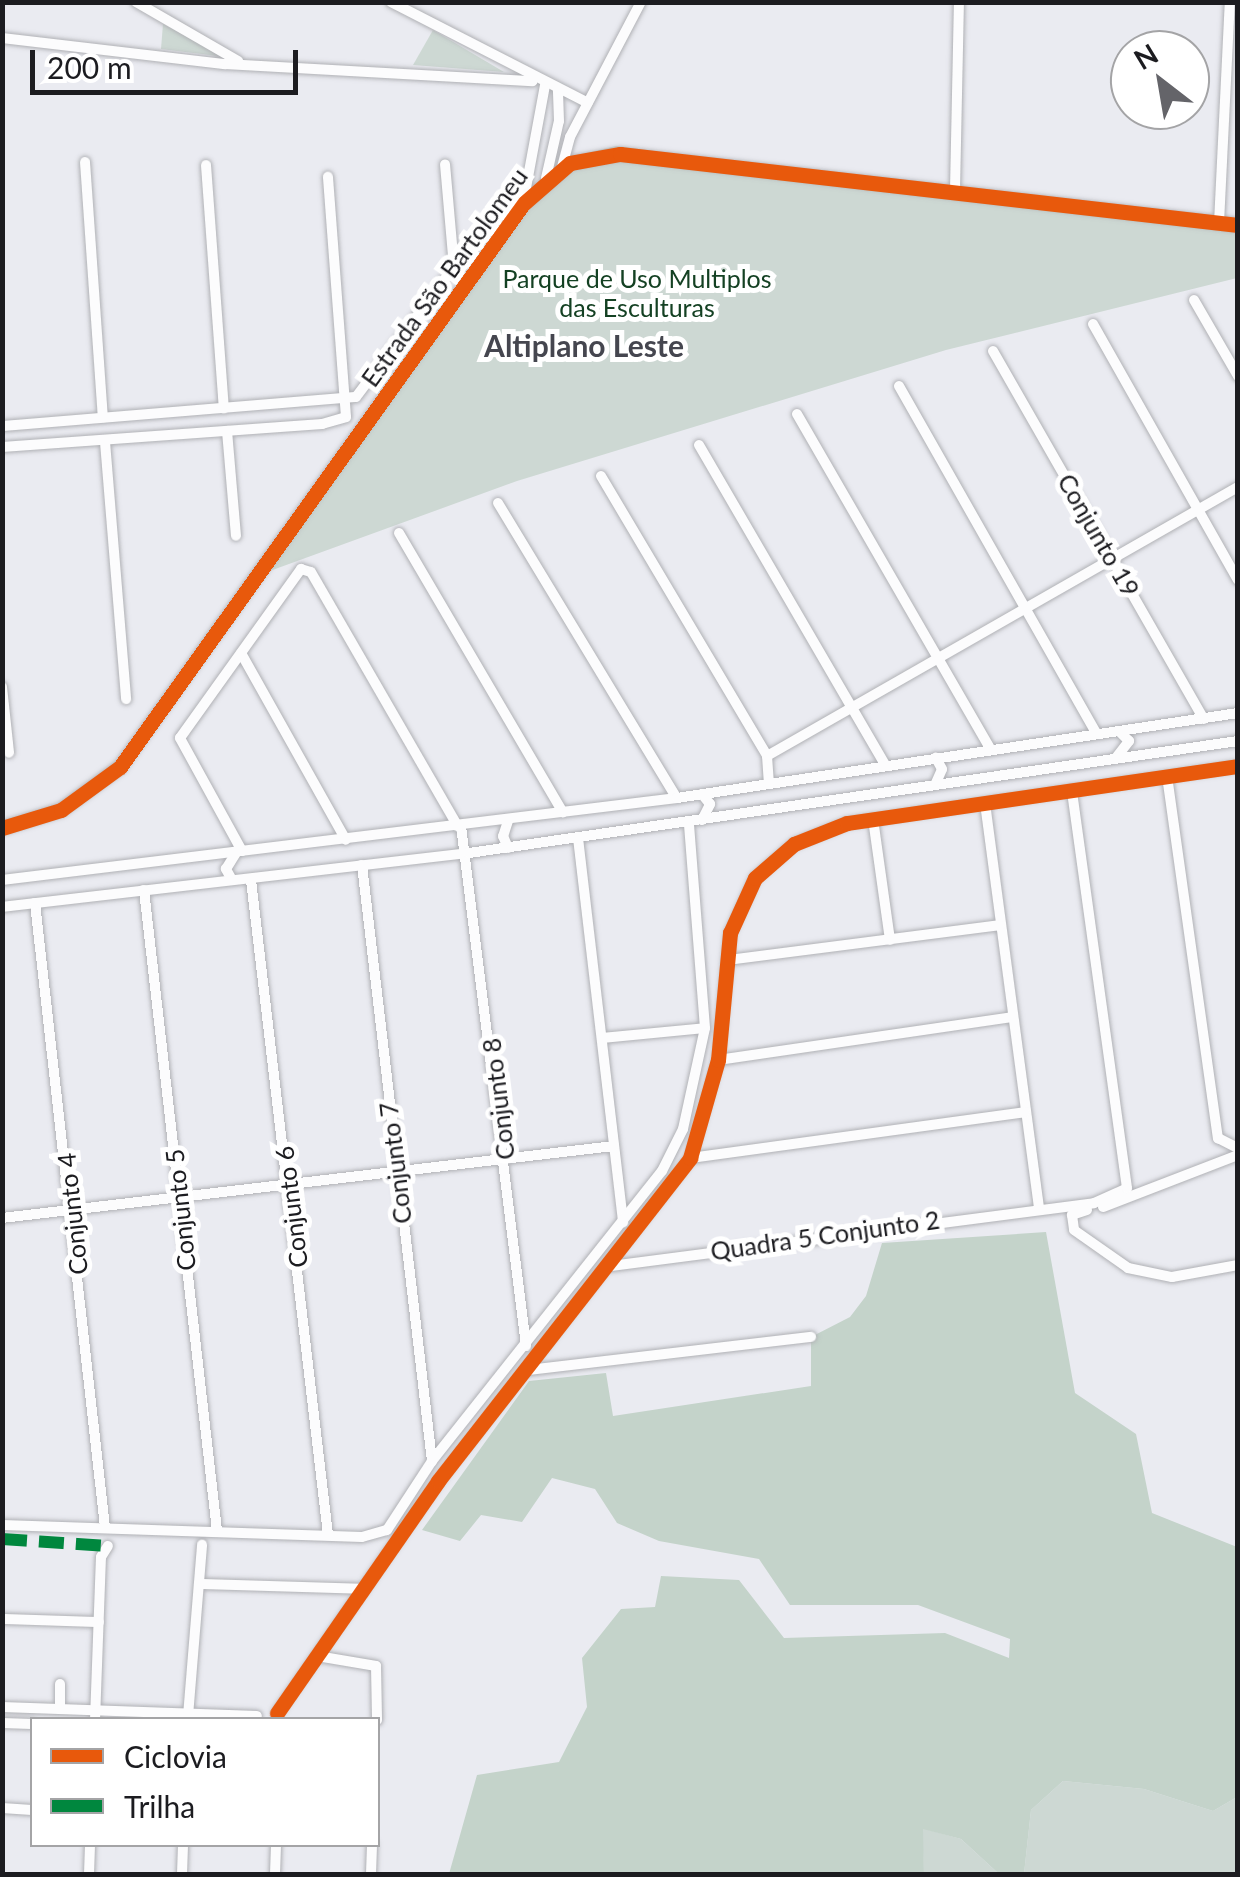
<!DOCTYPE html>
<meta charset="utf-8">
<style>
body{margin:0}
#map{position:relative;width:1240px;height:1877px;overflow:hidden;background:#eaebf1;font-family:Lato,sans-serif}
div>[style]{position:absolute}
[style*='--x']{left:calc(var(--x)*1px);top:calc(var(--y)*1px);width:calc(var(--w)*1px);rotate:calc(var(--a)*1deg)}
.green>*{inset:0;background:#cdd8d3}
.forest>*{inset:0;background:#c4d3ca}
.roads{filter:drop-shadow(0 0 2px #b0b1b5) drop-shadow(0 0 2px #b0b1b5)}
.minor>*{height:10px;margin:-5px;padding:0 5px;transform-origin:5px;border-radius:5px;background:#fcfcfd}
.tertiary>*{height:12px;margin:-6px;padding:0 6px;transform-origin:6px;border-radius:6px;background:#fcfcfd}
.quiet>*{height:12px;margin-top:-6px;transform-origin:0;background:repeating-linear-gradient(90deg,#00873e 0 25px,transparent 0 37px)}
.cycleway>*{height:15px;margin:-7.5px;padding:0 7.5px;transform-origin:7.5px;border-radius:7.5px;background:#e8590c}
span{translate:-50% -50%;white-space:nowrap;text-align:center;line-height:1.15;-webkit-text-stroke:10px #fff;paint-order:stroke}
.street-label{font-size:25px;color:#1c1c20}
.park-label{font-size:25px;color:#144123}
.quarter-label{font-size:30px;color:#45464f;font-weight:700}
.frame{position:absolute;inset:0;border:5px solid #1c1c20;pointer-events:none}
.legend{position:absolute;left:30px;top:1717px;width:350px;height:130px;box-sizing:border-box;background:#fff;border:2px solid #a4a4a6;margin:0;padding:12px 18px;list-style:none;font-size:30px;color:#1c1c20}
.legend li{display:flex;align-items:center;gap:20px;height:50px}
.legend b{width:50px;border:2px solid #a4a4a6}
.north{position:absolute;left:1110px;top:30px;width:100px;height:100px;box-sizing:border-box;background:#fff;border:2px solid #a4a4a6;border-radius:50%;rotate:329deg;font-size:28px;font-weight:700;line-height:40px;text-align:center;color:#1c1c20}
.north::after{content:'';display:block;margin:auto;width:35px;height:45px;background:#646469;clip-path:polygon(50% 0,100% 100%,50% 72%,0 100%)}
.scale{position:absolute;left:30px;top:50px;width:268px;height:45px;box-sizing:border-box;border:5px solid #1c1c20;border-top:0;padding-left:12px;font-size:30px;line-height:35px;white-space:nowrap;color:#1c1c20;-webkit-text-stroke:8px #fff;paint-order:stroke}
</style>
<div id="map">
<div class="green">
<i style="clip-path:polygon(163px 24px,226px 57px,161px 49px)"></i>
<i style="clip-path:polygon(433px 30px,504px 72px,413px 65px)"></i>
<i style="clip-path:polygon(616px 146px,1237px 229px,1237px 278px,946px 350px,517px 481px,256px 576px,539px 181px,574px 156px)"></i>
<i style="clip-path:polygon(1063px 1781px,1144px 1789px,1213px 1811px,1237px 1797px,1237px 1874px,1024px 1874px,1031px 1810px)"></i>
<i style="clip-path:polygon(922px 1828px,961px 1839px,999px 1874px,924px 1874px)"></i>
</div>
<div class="forest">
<i style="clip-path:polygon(1046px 1232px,1075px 1393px,1136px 1434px,1152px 1513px,1237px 1547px,1237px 1797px,1213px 1811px,1144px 1789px,1063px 1781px,1031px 1810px,1024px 1874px,999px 1874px,961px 1839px,923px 1829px,924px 1874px,449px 1874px,477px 1775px,559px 1762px,587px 1707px,582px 1658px,621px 1609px,655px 1607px,661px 1576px,739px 1580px,784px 1638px,945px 1633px,1009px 1658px,1010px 1639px,918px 1605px,790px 1605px,759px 1559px,659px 1541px,617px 1523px,595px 1489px,552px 1478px,522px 1522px,481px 1515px,460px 1541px,422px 1530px,529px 1381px,606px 1373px,613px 1416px,811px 1386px,811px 1337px,850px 1317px,866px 1296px,882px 1243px)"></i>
</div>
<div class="roads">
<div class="minor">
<i style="--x:136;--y:2;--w:118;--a:30"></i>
<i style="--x:391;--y:2;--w:221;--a:27.1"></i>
<i style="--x:2;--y:38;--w:225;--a:6.7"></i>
<i style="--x:225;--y:64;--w:308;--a:3.2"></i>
<i style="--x:85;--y:162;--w:256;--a:86"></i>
<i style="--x:206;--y:165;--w:244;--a:85.8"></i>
<i style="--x:562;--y:167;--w:31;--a:-75"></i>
<i style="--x:570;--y:137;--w:153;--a:-62.3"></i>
<i style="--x:546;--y:178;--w:58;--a:-77.2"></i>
<i style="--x:559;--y:121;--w:31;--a:-92"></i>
<i style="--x:955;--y:190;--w:188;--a:-88.8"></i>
<i style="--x:523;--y:204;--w:121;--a:-79.5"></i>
<i style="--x:1219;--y:223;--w:221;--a:-87.2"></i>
<i style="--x:1194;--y:300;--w:88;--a:59.9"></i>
<i style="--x:1093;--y:324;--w:294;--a:60.5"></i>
<i style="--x:993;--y:351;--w:424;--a:60.2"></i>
<i style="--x:899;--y:386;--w:400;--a:60.4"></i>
<i style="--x:797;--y:414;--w:388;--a:60"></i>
<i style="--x:2;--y:426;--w:355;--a:-4.7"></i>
<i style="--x:356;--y:397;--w:163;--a:-53"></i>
<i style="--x:454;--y:267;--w:103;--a:-95"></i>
<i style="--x:227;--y:431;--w:105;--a:85.1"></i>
<i style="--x:105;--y:442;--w:258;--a:85.3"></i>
<i style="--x:699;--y:445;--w:368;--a:59.8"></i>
<i style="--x:2;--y:447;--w:321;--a:-4.1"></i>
<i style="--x:322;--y:424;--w:25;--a:-16"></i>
<i style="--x:346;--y:417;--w:241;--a:-94.3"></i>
<i style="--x:601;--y:476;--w:326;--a:59.3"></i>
<i style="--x:767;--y:756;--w:28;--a:86"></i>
<i style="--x:498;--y:503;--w:345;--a:58.8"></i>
<i style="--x:399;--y:533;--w:324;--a:59.6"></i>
<i style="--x:241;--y:653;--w:214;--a:60.7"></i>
<i style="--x:2;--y:687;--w:66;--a:83.9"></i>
<i style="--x:767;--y:756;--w:542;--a:-29.73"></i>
<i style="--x:1115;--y:759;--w:23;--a:-52"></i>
<i style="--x:1129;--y:741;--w:14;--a:-135"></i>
<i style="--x:1167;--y:776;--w:366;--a:82"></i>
<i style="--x:1218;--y:1138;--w:22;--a:27"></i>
<i style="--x:935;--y:785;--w:17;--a:-66"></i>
<i style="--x:942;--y:769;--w:13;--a:-119"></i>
<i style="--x:985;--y:803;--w:407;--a:82.4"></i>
<i style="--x:873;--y:819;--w:122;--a:82"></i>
<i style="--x:702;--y:820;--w:18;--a:-63"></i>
<i style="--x:710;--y:804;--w:13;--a:-129"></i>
<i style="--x:508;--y:821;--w:16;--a:108"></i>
<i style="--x:503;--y:836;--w:13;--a:67"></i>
<i style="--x:461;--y:826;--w:524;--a:82.87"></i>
<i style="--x:578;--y:838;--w:387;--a:83.3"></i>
<i style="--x:242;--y:851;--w:129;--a:-118.8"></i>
<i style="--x:180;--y:738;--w:208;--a:-54.4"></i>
<i style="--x:301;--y:569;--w:10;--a:17"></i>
<i style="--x:311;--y:572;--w:294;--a:60"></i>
<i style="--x:362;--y:865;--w:600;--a:83.3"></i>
<i style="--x:2;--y:880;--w:680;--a:-6.93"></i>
<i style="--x:677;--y:798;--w:567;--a:-8.62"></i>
<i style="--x:232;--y:880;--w:13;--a:-119"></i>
<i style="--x:226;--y:869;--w:19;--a:-58"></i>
<i style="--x:251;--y:880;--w:659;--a:83.29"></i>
<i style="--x:144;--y:890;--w:645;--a:83.5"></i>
<i style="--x:35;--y:903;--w:628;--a:83.6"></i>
<i style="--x:2;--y:907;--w:470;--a:-6.6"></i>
<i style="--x:469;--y:853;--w:777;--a:-8.29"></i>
<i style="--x:728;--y:960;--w:274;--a:-7.3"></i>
<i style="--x:602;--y:1038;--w:103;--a:-5.5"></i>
<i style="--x:718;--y:1060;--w:297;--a:-8.3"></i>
<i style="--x:690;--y:1158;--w:338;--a:-7.8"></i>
<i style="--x:1103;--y:1207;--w:145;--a:-21.1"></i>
<i style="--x:1087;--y:1210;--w:16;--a:162"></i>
<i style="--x:1072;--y:1215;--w:15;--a:82"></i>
<i style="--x:1074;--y:1230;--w:66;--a:35.1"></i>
<i style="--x:1128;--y:1268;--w:45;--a:11.6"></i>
<i style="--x:1172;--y:1277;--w:67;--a:-10.3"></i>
<i style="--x:2;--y:1218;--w:616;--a:-6.71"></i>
<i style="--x:611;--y:1266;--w:487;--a:-7.4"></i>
<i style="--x:1094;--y:1203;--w:36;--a:-24"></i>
<i style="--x:1127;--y:1188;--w:402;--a:-97.9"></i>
<i style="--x:529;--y:1370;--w:284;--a:-6.7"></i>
<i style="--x:2;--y:1525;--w:360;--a:1.9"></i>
<i style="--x:362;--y:1537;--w:26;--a:-16"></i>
<i style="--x:387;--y:1530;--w:82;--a:-56.9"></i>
<i style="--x:432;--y:1461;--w:370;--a:-51.6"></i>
<i style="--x:662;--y:1171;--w:47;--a:-63.4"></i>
<i style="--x:683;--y:1129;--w:103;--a:-77.7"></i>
<i style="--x:705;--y:1028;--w:206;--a:-94.5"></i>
<i style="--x:199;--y:1584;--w:165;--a:1.7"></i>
<i style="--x:2;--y:1619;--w:97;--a:1.8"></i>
<i style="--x:317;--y:1656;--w:60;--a:9.6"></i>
<i style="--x:376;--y:1666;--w:54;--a:88.9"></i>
<i style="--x:2;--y:1707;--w:255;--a:2"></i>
<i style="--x:60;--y:1709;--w:25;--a:-90"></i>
<i style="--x:277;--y:1713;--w:282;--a:-55.2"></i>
<i style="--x:438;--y:1481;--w:410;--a:-52"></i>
<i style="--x:690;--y:1158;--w:102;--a:-74.1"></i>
<i style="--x:718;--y:1060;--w:128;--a:-84.6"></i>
<i style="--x:730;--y:933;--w:60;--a:-65.6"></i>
<i style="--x:755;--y:878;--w:52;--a:-41.1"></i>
<i style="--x:794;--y:844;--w:57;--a:-21.6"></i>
<i style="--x:847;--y:823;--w:395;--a:-8.3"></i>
<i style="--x:188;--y:1716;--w:172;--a:-85.3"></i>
<i style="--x:95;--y:1720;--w:163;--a:-87.9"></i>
<i style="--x:101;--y:1557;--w:13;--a:-58"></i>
<i style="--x:2;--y:1723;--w:30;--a:2"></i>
<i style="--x:2;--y:1808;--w:30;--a:4"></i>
<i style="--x:89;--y:1874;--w:30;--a:-88"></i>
<i style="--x:182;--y:1874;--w:30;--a:-88"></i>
<i style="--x:275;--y:1874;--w:30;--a:-88"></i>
<i style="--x:371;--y:1874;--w:30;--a:-88"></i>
</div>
<div class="tertiary">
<i style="--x:2;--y:828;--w:62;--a:-17"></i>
<i style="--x:61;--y:810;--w:73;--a:-36.1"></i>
<i style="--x:120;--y:767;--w:692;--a:-54.4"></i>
<i style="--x:523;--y:204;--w:62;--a:-41.1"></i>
<i style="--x:570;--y:163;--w:51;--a:-10.2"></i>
<i style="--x:620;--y:154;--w:622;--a:6.55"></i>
</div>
</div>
<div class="quiet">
<i style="--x:2;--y:1539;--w:106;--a:3.8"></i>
</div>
<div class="cycleway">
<i style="--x:2;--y:828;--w:62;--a:-17"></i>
<i style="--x:61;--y:810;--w:73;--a:-36.1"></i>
<i style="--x:120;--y:767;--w:692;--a:-54.4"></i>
<i style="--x:523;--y:204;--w:62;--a:-41.1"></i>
<i style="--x:570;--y:163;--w:51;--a:-10.2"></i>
<i style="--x:620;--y:154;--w:622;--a:6.55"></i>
<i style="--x:277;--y:1713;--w:282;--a:-55.2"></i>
<i style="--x:438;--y:1481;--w:410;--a:-52"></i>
<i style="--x:690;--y:1158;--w:102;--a:-74.1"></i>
<i style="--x:718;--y:1060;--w:128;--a:-84.6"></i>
<i style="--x:730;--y:933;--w:60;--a:-65.6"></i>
<i style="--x:755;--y:878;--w:52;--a:-41.1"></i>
<i style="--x:794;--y:844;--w:57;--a:-21.6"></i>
<i style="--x:847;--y:823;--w:395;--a:-8.3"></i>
</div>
<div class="street-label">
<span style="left:444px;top:277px;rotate:-54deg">Estrada São Bartolomeu</span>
<span style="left:1099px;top:535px;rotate:60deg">Conjunto 19</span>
<span style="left:498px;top:1099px;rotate:-97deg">Conjunto 8</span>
<span style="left:395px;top:1163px;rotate:-97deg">Conjunto 7</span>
<span style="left:291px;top:1207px;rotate:-97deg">Conjunto 6</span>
<span style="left:180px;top:1210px;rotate:-96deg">Conjunto 5</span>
<span style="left:72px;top:1214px;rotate:-96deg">Conjunto 4</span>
<span style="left:825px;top:1235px;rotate:-8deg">Quadra 5 Conjunto 2</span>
</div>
<div class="park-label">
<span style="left:637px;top:293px">Parque de Uso Multiplos<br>das Esculturas</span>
</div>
<div class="quarter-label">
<span style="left:584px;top:345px">Altiplano Leste</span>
</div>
<div class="frame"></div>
<ul class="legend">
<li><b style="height:12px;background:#e8590c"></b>Ciclovia</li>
<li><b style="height:12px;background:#00873e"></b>Trilha</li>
</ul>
<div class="north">N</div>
<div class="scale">200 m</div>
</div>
